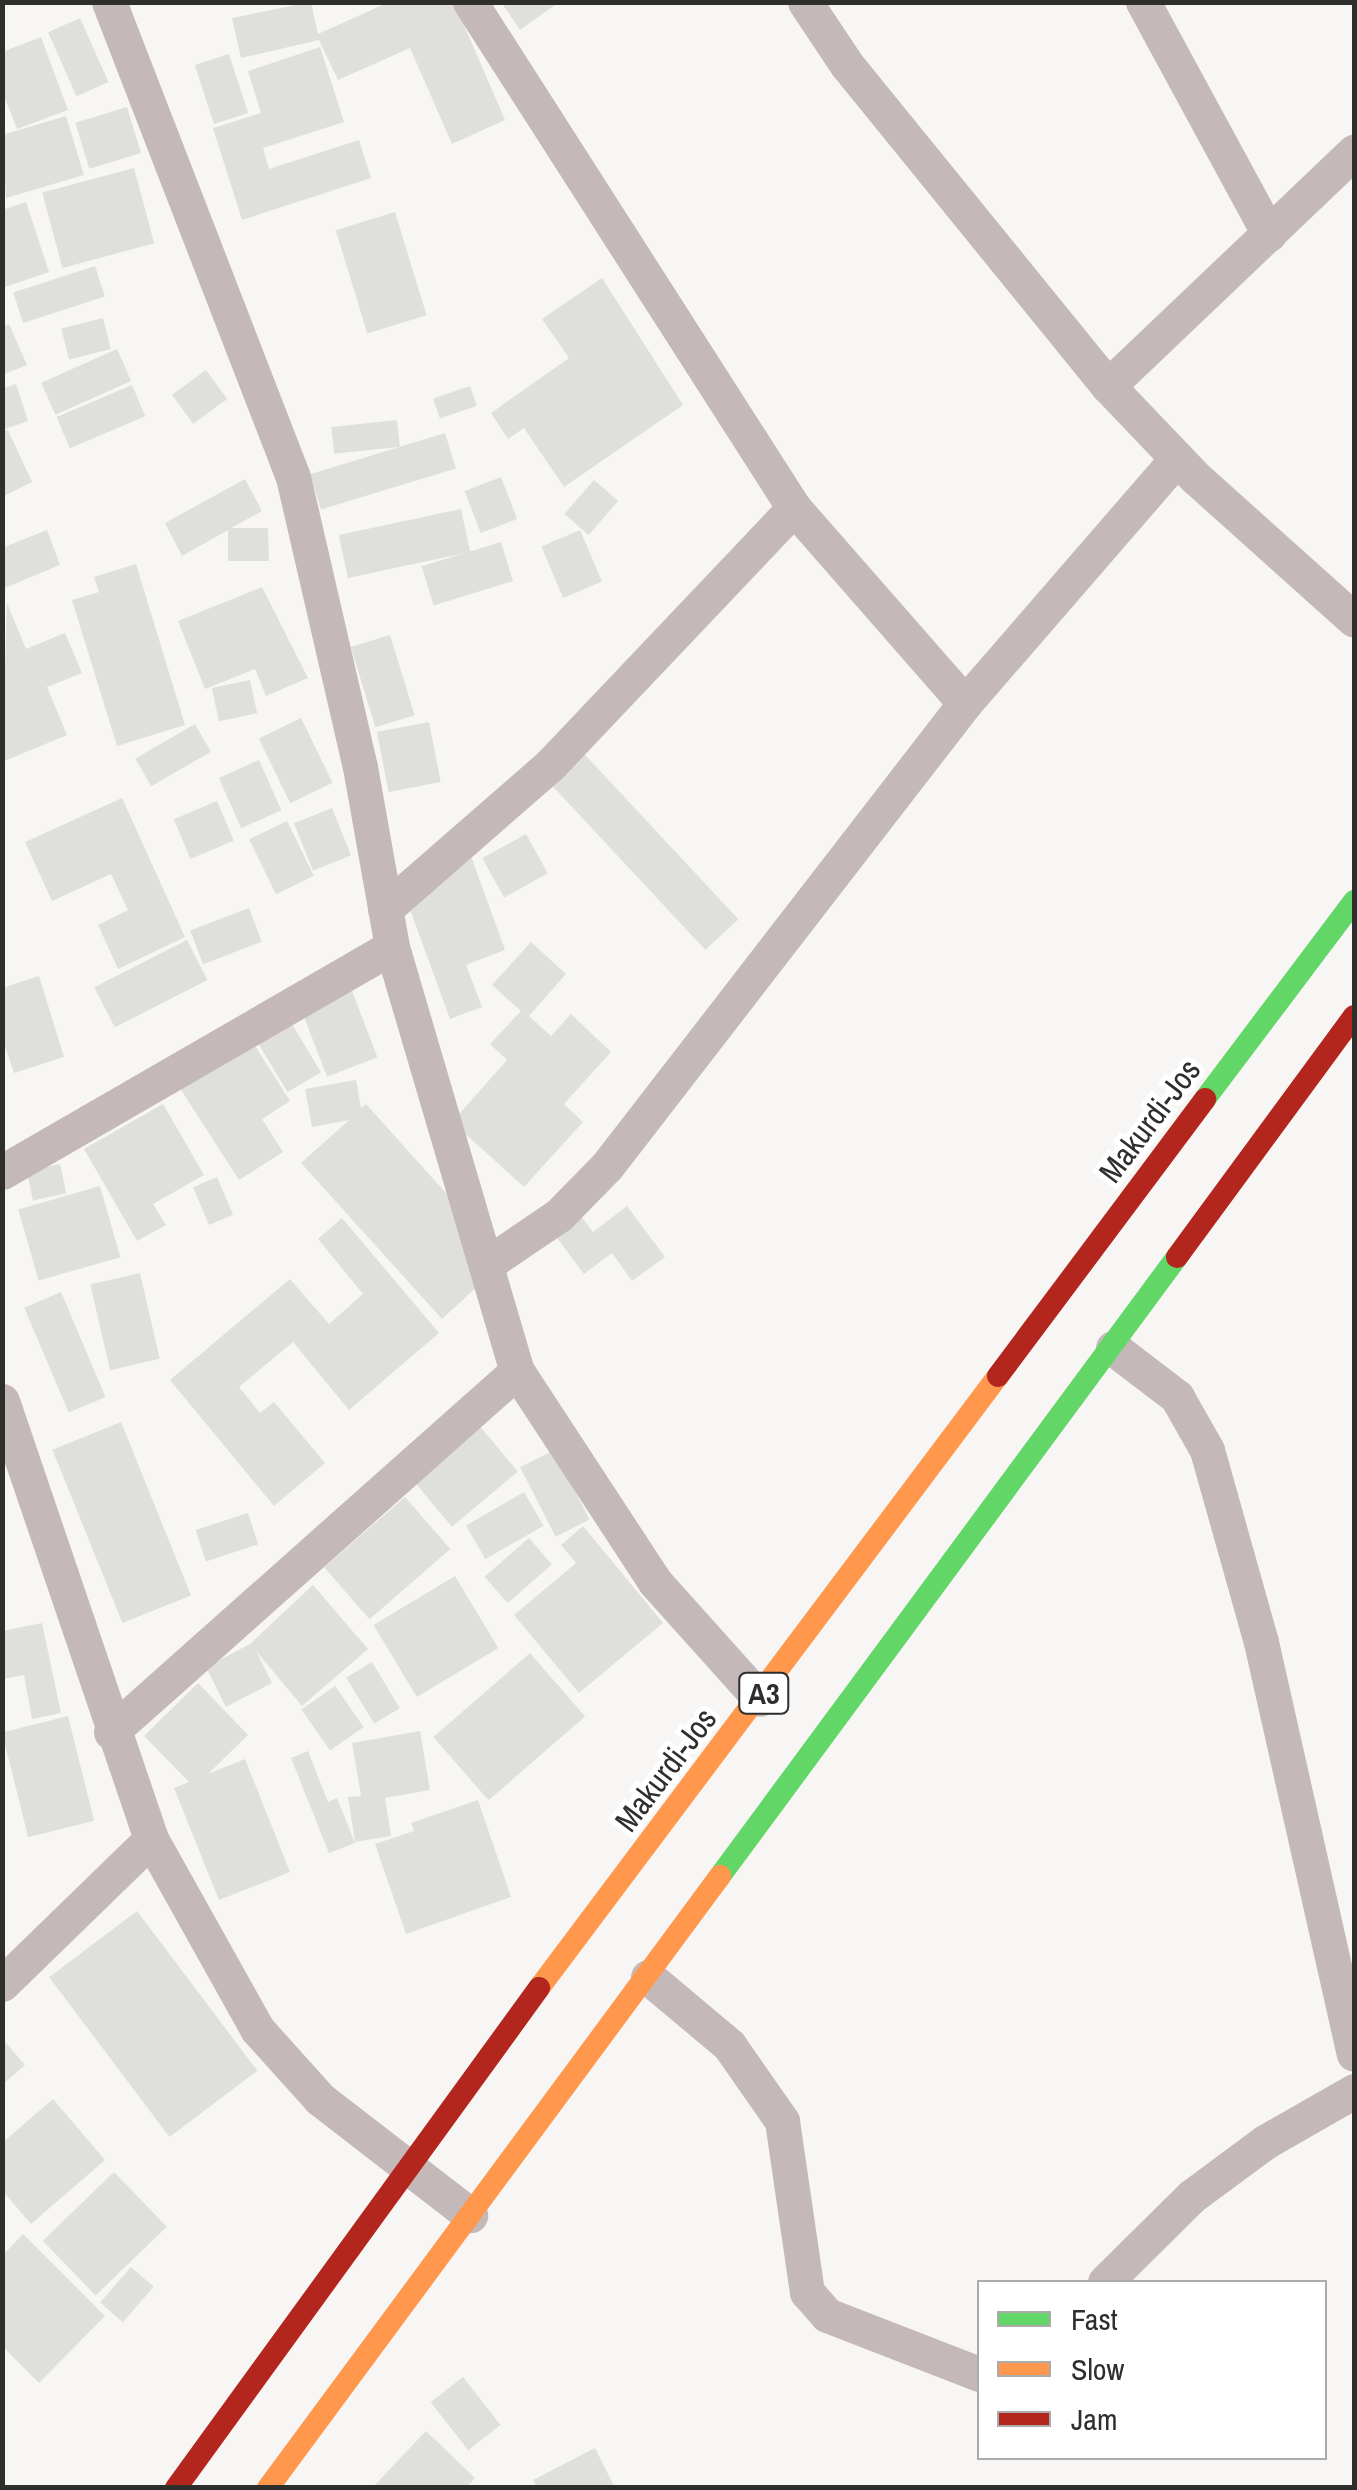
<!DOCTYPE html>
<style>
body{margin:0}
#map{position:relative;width:1357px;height:2490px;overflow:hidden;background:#f7f6f5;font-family:"Archivo Narrow",sans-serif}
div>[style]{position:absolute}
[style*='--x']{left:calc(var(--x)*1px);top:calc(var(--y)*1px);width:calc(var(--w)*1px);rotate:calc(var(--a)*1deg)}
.building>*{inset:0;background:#dfdfdd;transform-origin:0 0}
.street>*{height:35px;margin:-17.5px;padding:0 17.5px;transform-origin:17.5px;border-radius:17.5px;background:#c5b8b8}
.fast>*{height:22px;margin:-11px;padding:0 11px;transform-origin:11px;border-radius:11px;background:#63d668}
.slow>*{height:22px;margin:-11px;padding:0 11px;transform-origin:11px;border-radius:11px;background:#ff974d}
.jam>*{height:22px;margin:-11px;padding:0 11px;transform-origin:11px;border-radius:11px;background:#b3261e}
span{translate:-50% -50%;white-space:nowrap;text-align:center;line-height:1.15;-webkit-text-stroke:10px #fff;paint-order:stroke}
.shield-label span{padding:2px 8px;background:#fff;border:2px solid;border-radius:8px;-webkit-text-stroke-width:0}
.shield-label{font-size:30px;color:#2e2e2d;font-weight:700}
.street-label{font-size:32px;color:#2e2e2d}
.frame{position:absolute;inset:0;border:5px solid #2e2e2d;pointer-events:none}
.legend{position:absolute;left:977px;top:2280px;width:350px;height:180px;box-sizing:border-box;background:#fff;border:2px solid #ababab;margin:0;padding:12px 18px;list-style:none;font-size:30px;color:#2e2e2d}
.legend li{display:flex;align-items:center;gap:20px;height:50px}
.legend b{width:50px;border:2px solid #ababab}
</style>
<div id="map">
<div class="building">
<i style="clip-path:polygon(311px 2px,318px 34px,389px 2px,454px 2px,505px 120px,452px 144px,410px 48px,338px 80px,319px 40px,241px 58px,232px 18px)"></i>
<i style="clip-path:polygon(501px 2px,559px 2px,520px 30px)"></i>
<i style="left:80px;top:18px;width:70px;height:35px;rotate:66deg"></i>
<i style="clip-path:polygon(41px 37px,68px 110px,17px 129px,2px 91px,2px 52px)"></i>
<i style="clip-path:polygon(320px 47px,344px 122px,263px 148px,269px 169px,359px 140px,371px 178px,242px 220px,213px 128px,261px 113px,248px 71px)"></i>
<i style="left:229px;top:54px;width:62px;height:36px;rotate:72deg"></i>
<i style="left:127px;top:107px;width:48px;height:54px;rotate:73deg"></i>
<i style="clip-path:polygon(66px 116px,84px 175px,6px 198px,2px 135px)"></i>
<i style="left:134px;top:168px;width:78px;height:95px;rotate:75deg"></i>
<i style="clip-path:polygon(26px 202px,49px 272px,2px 288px,2px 210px)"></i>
<i style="left:395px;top:212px;width:108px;height:62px;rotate:73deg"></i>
<i style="left:95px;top:266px;width:32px;height:86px;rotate:72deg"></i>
<i style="clip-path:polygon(602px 278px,683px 405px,564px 487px,524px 428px,508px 439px,491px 413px,569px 358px,542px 319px)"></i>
<i style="left:103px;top:318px;width:32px;height:43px;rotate:76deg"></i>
<i style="clip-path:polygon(9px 324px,27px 365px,2px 375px,2px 327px)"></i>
<i style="left:117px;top:349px;width:35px;height:83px;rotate:66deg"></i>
<i style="left:206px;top:370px;width:36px;height:42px;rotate:54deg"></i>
<i style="clip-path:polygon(16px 384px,28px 421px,2px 430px,2px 389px)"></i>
<i style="left:132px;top:385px;width:34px;height:82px;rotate:67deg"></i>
<i style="left:470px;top:386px;width:21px;height:39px;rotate:71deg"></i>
<i style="left:397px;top:420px;width:27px;height:66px;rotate:84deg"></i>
<i style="clip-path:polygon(8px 430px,32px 482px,2px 497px,2px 432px)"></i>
<i style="left:445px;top:433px;width:37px;height:141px;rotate:73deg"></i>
<i style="left:501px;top:477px;width:45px;height:39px;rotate:69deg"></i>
<i style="clip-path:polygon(245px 479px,262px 511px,231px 528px,268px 528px,269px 561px,228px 561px,228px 530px,182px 556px,165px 523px)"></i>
<i style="left:594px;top:480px;width:32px;height:45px;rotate:41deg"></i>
<i style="left:461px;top:509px;width:44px;height:125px;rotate:78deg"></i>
<i style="clip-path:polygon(47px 530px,60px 565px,2px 589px,2px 548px)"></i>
<i style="left:580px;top:530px;width:56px;height:42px;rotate:67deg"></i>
<i style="left:501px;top:542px;width:41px;height:83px;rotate:73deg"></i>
<i style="clip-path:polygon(136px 564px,185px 725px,117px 746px,72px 600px,99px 592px,94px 577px)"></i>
<i style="clip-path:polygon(262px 587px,308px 678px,266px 696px,255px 669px,205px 689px,178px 621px)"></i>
<i style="clip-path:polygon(7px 603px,26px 649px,65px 633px,82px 673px,47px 687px,67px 735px,2px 762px)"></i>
<i style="left:390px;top:635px;width:84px;height:41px;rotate:73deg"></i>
<i style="left:250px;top:680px;width:34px;height:39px;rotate:78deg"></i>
<i style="left:301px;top:718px;width:72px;height:47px;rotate:64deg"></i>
<i style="left:429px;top:722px;width:61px;height:53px;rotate:79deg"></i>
<i style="left:195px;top:724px;width:32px;height:69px;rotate:60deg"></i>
<i style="left:574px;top:743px;width:241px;height:45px;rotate:47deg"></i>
<i style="left:259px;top:760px;width:55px;height:44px;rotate:66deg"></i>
<i style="clip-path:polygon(122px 798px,185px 937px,118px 969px,98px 925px,128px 910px,111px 874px,52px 901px,25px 842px)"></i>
<i style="left:217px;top:801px;width:43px;height:47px;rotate:67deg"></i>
<i style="left:332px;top:808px;width:51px;height:41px;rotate:68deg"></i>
<i style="left:287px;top:821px;width:61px;height:42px;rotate:64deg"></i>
<i style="left:526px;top:834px;width:45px;height:50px;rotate:61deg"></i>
<i style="clip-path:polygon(471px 856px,505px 950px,466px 965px,482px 1007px,450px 1019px,400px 882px)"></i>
<i style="left:249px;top:908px;width:36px;height:63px;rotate:69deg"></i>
<i style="left:187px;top:940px;width:45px;height:104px;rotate:63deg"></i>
<i style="clip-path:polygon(531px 942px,566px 974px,529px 1016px,551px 1036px,571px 1014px,611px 1052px,564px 1104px,583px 1122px,524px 1187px,452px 1122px,507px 1060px,490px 1044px,521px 1011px,492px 985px)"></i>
<i style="clip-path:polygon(39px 976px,64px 1057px,14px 1073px,2px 1037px,2px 988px)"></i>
<i style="left:347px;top:978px;width:85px;height:54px;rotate:69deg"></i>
<i style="left:289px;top:1019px;width:62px;height:39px;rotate:59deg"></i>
<i style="clip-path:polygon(250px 1038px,290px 1101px,262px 1119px,283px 1152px,239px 1180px,178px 1085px)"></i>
<i style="clip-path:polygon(356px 1080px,361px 1108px,366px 1104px,506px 1260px,442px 1319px,301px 1163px,349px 1120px,312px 1127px,305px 1089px)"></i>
<i style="clip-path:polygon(163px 1104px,204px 1175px,153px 1204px,166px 1225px,137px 1241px,84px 1149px)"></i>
<i style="left:60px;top:1164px;width:30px;height:34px;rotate:78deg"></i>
<i style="left:217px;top:1177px;width:41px;height:26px;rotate:67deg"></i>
<i style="left:100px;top:1186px;width:74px;height:85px;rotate:74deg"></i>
<i style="clip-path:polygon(627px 1206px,665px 1257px,632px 1281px,612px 1253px,584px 1274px,548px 1226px,574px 1207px,593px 1232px)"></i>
<i style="clip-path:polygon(342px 1218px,439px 1333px,349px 1410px,293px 1342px,239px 1387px,260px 1413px,274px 1402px,325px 1463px,274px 1506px,170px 1380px,290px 1279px,329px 1324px,363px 1294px,318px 1239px)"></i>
<i style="left:140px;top:1273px;width:88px;height:51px;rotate:77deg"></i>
<i style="left:61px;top:1292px;width:114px;height:40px;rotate:67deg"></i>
<i style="left:121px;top:1422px;width:187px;height:74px;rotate:68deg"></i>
<i style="left:478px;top:1424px;width:62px;height:86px;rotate:50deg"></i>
<i style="left:554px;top:1450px;width:78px;height:38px;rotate:63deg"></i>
<i style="left:524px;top:1492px;width:39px;height:67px;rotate:60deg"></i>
<i style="left:405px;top:1497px;width:69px;height:107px;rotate:49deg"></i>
<i style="left:248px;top:1513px;width:33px;height:55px;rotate:72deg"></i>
<i style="clip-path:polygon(583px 1526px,663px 1623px,579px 1693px,514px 1615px,576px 1563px,561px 1545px)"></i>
<i style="left:529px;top:1538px;width:35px;height:59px;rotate:49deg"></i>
<i style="left:455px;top:1576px;width:84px;height:95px;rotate:59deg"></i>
<i style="clip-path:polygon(313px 1585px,368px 1649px,302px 1706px,256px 1651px,272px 1683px,226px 1707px,206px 1667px,250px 1644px)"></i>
<i style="clip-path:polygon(42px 1623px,61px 1713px,32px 1719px,24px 1675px,2px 1679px,2px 1631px)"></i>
<i style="left:530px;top:1653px;width:84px;height:128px;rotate:49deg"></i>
<i style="left:372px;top:1662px;width:54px;height:30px;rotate:59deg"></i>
<i style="clip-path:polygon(198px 1683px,248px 1735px,208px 1774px,245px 1759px,290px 1872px,219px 1900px,174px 1788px,189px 1782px,144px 1736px)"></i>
<i style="left:335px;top:1686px;width:50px;height:41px;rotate:55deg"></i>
<i style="left:68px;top:1716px;width:108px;height:68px;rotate:76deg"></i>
<i style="clip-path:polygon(420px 1731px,430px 1790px,385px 1798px,391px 1836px,355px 1842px,348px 1797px,361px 1796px,352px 1743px)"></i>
<i style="clip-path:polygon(308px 1751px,328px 1802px,337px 1798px,355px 1843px,329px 1853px,291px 1758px)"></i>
<i style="clip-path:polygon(478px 1800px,511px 1897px,406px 1934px,375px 1844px,414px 1831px,411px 1823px)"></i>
<i style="left:137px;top:1911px;width:200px;height:110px;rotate:53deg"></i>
<i style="clip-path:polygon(2px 2038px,25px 2065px,2px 2085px)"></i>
<i style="clip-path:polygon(53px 2099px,105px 2160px,31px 2224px,2px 2190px,2px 2143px)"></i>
<i style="left:114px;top:2172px;width:76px;height:99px;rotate:46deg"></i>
<i style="clip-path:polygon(23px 2234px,105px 2316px,39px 2383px,2px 2346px,2px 2256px)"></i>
<i style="left:131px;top:2267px;width:30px;height:47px;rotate:41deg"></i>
<i style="left:463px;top:2377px;width:61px;height:41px;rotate:52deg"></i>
<i style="clip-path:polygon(426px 2431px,475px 2478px,466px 2488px,372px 2488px)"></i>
<i style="clip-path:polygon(595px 2448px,615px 2488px,537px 2488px,533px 2480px)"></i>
</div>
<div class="street">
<i style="--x:109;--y:2;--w:509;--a:68.83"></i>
<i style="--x:293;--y:477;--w:298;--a:77"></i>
<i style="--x:360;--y:767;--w:183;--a:79.9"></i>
<i style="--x:392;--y:947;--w:442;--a:73.6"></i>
<i style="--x:517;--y:1371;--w:252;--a:56.8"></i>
<i style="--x:655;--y:1582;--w:157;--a:48.1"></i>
<i style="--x:470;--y:2;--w:601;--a:57.37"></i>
<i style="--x:794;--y:508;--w:259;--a:48.8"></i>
<i style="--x:965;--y:703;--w:585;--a:127.71"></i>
<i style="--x:607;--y:1166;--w:69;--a:134.4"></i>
<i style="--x:559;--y:1215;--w:86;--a:145.9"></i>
<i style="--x:805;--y:2;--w:76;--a:56.3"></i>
<i style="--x:847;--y:65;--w:414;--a:50.9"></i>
<i style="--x:1108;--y:386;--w:127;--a:46.3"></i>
<i style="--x:1196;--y:478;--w:212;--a:41.9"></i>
<i style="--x:1143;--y:2;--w:264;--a:61.5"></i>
<i style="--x:1108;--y:386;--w:340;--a:-43.6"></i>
<i style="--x:965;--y:703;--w:324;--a:-49.1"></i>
<i style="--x:385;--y:909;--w:220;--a:-41.1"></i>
<i style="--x:551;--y:764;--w:353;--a:-46.5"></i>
<i style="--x:2;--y:1172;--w:450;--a:-30"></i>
<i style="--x:1113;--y:1348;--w:81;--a:37.4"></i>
<i style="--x:1177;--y:1397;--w:61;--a:60.5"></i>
<i style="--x:1207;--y:1450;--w:199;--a:74.3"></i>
<i style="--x:1261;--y:1642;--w:422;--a:77.3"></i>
<i style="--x:2;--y:1401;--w:463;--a:71.2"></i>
<i style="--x:151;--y:1839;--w:218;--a:60.8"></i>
<i style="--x:257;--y:2029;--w:94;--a:48"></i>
<i style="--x:320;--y:2099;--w:190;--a:37.7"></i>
<i style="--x:111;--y:1732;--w:543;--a:-41.64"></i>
<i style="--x:648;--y:1977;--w:106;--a:40"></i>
<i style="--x:729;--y:2045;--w:93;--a:55.1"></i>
<i style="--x:782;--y:2121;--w:173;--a:81.7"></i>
<i style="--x:807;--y:2292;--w:30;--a:49"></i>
<i style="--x:827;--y:2315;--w:163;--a:21.2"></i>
<i style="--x:2;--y:1984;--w:208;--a:-44.2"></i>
<i style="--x:1105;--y:2282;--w:122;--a:-44.7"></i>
<i style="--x:1192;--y:2196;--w:91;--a:-36.5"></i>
<i style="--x:1265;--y:2142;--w:103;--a:-29.8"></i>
</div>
<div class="fast">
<i style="--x:1205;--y:1099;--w:248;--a:-53"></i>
<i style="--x:720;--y:1876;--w:769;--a:-53.56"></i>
</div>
<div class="slow">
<i style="--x:539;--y:1988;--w:765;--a:-53.13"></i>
<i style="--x:268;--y:2488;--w:761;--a:-53.55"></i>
</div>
<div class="jam">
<i style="--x:1177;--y:1257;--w:299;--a:-53.7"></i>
<i style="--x:998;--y:1376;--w:346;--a:-53.2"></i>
<i style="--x:176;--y:2488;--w:618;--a:-54.02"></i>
</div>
<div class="shield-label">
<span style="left:764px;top:1693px">A3</span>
</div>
<div class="street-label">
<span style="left:1150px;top:1121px;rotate:-53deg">Makurdi-Jos</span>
<span style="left:666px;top:1770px;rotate:-53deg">Makurdi-Jos</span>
</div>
<div class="frame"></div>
<ul class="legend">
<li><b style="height:12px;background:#63d668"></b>Fast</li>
<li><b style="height:12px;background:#ff974d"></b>Slow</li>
<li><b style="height:12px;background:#b3261e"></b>Jam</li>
</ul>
</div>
